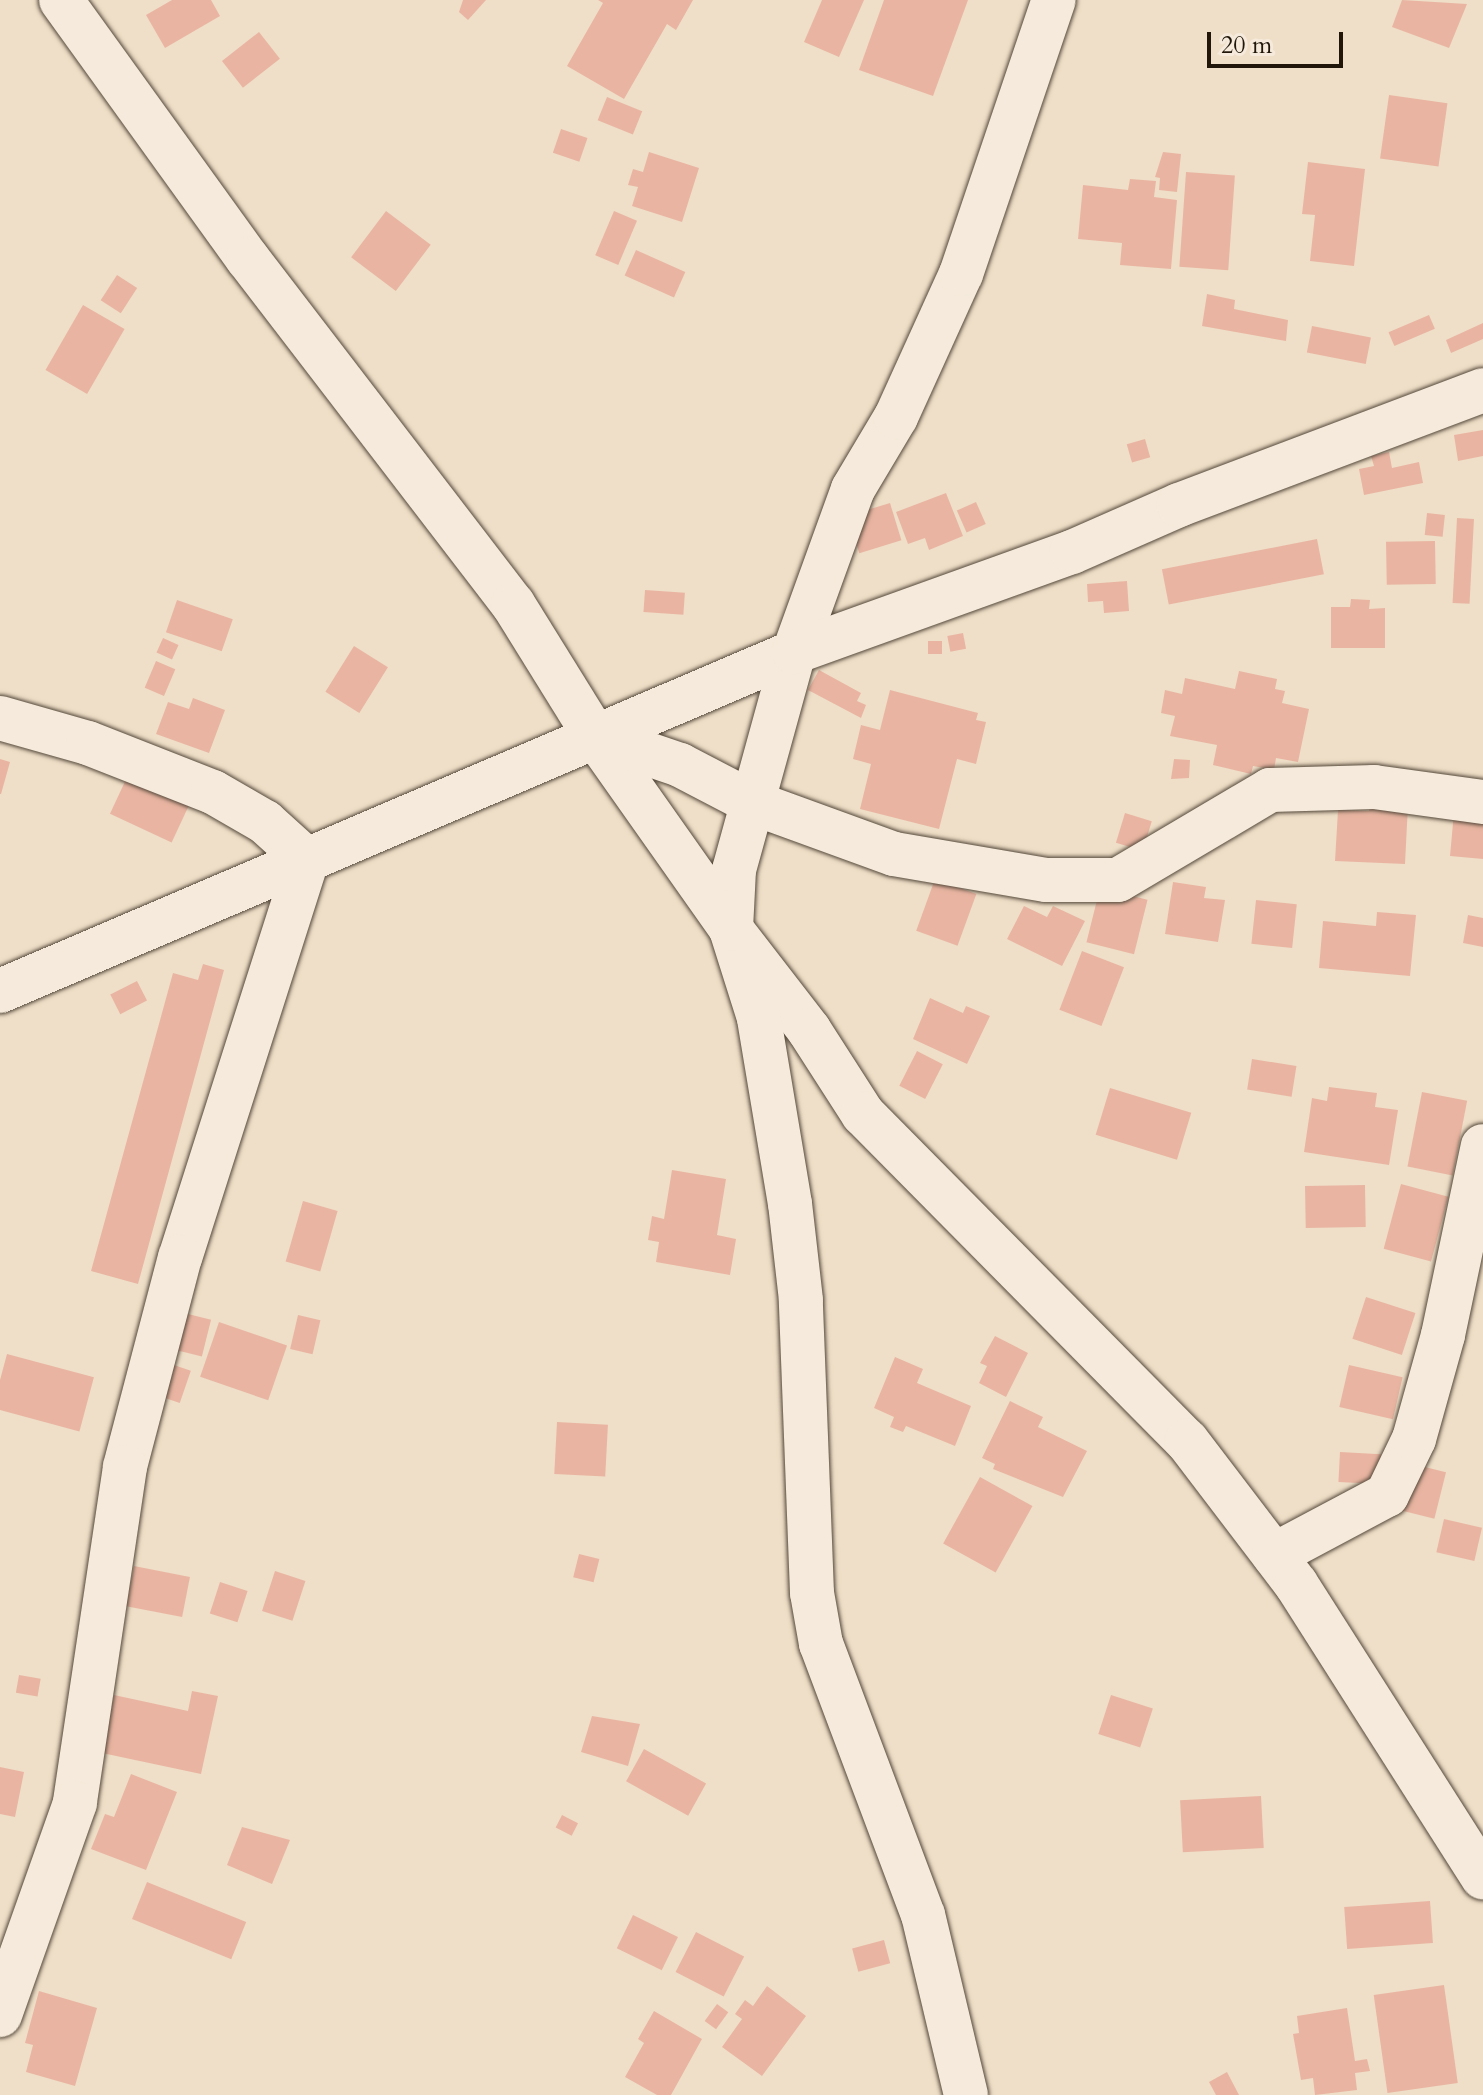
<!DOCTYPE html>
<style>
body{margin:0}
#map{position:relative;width:1483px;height:2095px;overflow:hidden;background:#efdfc8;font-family:Cardo,serif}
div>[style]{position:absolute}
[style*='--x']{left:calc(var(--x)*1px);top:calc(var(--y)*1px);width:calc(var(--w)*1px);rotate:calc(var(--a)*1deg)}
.building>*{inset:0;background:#e9b5a2;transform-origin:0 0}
.roads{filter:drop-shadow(0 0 2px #54483a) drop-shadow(0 0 2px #54483a)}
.street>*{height:44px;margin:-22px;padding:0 22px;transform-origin:22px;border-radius:22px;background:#f5eadb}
.secondary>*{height:44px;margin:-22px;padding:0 22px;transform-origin:22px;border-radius:22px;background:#f5eadb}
span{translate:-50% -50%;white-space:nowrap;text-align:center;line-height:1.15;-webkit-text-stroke:6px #f5eadb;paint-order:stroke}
.scale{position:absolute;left:1207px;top:32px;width:136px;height:36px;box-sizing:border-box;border:4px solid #20160a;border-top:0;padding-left:10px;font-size:24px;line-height:28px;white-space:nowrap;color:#20160a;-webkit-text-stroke:6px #f5eadb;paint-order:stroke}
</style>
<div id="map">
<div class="building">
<i style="clip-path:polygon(172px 0,211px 0,220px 16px,165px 48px,146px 15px)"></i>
<i style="clip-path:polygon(463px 0,486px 0,468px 20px,459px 12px)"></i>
<i style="clip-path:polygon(598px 0,693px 0,676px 30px,667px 24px,624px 99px,567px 66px,603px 3px)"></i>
<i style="clip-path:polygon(822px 0,864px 0,839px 57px,804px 42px)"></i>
<i style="clip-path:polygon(884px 0,968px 0,933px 96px,859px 70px)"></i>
<i style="clip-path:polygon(1402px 0,1467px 4px,1449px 48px,1392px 27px)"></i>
<i style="left:259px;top:32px;width:34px;height:47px;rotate:52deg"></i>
<i style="left:1389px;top:95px;width:59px;height:64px;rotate:8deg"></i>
<i style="left:607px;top:97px;width:38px;height:25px;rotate:22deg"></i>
<i style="left:561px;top:129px;width:28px;height:25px;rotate:19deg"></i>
<i style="clip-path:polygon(649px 152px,699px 168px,682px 222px,632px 206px,638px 187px,628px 185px,633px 169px,643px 172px)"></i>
<i style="clip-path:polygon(1163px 152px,1181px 154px,1177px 192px,1159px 190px,1160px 178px,1155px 177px)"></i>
<i style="clip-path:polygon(1308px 162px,1365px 169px,1354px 266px,1310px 261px,1315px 215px,1302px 214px)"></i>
<i style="left:1186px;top:172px;width:49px;height:95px;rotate:4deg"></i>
<i style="clip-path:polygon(1130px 179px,1156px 181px,1154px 197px,1177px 200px,1171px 269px,1120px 265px,1122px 243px,1078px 239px,1083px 185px,1128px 190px)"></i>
<i style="left:386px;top:211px;width:56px;height:58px;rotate:37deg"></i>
<i style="left:614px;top:211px;width:25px;height:48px;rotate:23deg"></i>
<i style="left:636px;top:250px;width:54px;height:28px;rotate:24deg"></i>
<i style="left:117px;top:275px;width:24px;height:30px;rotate:33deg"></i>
<i style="clip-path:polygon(1207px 294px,1235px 300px,1234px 309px,1288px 320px,1286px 341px,1202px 326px)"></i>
<i style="left:83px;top:305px;width:48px;height:75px;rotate:30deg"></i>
<i style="left:1429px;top:315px;width:15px;height:44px;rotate:67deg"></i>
<i style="clip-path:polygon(1483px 323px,1483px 339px,1451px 353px,1446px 340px)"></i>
<i style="left:1312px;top:326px;width:60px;height:27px;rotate:11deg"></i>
<i style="clip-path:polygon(1483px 430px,1483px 456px,1458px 461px,1454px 435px)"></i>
<i style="left:1145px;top:439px;width:19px;height:19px;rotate:74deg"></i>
<i style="clip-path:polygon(1389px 452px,1392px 468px,1419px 462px,1423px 483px,1364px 495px,1359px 469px,1374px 466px,1371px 456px)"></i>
<i style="clip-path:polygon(946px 493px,963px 536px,929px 550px,925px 538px,908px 544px,896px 512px)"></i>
<i style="left:976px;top:502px;width:24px;height:21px;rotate:66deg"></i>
<i style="left:890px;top:503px;width:39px;height:44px;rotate:73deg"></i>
<i style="left:1427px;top:513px;width:18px;height:22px;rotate:6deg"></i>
<i style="left:1457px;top:518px;width:17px;height:85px;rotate:3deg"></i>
<i style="left:1317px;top:539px;width:36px;height:158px;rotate:79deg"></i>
<i style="left:1435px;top:541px;width:43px;height:49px;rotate:89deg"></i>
<i style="clip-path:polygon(1127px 581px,1129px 611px,1104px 613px,1103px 601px,1088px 602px,1087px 584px)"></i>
<i style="left:645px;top:590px;width:40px;height:22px;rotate:4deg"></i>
<i style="clip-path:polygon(1351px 599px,1370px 600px,1369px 609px,1385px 608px,1385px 648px,1331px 648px,1331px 607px,1350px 607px)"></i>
<i style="left:177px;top:600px;width:59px;height:34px;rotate:19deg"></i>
<i style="left:963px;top:633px;width:16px;height:16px;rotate:79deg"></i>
<i style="left:163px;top:638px;width:17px;height:16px;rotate:24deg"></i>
<i style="left:928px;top:641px;width:14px;height:13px"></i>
<i style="left:354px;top:646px;width:40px;height:54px;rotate:32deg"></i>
<i style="left:156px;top:661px;width:21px;height:29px;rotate:23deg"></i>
<i style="clip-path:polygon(819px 670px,861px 693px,857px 701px,866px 705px,861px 718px,808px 690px)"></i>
<i style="clip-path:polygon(1239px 671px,1277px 679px,1275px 689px,1285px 691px,1282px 703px,1309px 709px,1298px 762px,1276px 758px,1274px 770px,1253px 766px,1251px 774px,1213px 765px,1217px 745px,1170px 736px,1175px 716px,1161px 713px,1165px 690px,1182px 694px,1185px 678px,1235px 689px)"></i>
<i style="clip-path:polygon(890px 690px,978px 713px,976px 720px,986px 722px,976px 764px,957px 759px,939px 829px,860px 809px,871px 764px,853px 759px,861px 725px,880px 730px)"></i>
<i style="clip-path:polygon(193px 698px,225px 710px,209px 753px,156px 734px,168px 702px,189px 709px)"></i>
<i style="clip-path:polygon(0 759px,10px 762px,1px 794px,0 794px)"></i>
<i style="clip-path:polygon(1174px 759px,1190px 760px,1189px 778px,1171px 779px)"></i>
<i style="left:129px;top:773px;width:68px;height:45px;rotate:25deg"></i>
<i style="clip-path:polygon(1370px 803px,1408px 805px,1405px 864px,1335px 861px,1338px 810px,1369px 811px)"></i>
<i style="clip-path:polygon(1454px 812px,1483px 816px,1483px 859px,1450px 856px)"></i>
<i style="left:1125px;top:813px;width:28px;height:31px;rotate:17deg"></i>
<i style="left:935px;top:879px;width:44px;height:55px;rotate:20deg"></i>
<i style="clip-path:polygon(1173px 882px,1206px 887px,1204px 898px,1225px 900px,1218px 942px,1165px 934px)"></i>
<i style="left:1100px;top:888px;width:49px;height:56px;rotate:14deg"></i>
<i style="left:1256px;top:900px;width:41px;height:44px;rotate:6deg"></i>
<i style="clip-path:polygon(1024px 906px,1047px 917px,1053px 906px,1085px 921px,1062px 966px,1007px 939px)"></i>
<i style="clip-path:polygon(1377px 912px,1416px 915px,1410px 976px,1319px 968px,1323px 921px,1376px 926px)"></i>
<i style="clip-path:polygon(1468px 915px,1483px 918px,1483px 947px,1463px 943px)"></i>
<i style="left:1082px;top:951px;width:45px;height:63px;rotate:21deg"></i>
<i style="clip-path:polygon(203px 964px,224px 970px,138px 1284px,91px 1271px,173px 973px,198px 980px)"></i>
<i style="left:137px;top:981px;width:22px;height:30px;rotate:63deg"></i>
<i style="clip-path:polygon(930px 998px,963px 1013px,966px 1006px,990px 1016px,967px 1064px,913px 1039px)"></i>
<i style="left:917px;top:1051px;width:29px;height:39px;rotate:27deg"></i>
<i style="left:1252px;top:1059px;width:45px;height:31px;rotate:9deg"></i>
<i style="clip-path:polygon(1329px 1087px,1377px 1093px,1375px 1107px,1398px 1110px,1389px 1165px,1304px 1152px,1312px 1098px,1327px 1101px)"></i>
<i style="left:1110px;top:1088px;width:85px;height:49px;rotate:17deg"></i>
<i style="left:1422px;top:1092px;width:46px;height:76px;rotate:11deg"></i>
<i style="clip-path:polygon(672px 1170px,726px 1179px,717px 1235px,736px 1239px,730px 1275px,656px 1262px,659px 1242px,648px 1240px,652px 1216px,664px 1219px)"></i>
<i style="left:1401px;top:1184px;width:49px;height:67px;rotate:15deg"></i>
<i style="left:1365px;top:1185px;width:42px;height:60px;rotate:89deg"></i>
<i style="left:303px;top:1201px;width:36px;height:63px;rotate:16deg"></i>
<i style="left:1366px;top:1297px;width:52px;height:44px;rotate:18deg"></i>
<i style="left:180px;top:1312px;width:32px;height:38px;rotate:14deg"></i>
<i style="left:298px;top:1315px;width:23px;height:35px;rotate:13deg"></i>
<i style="left:219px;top:1322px;width:72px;height:58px;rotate:19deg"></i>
<i style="clip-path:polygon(995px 1336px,1028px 1353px,1006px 1397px,979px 1383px,987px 1366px,980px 1363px)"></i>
<i style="left:7px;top:1354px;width:90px;height:56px;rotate:15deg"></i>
<i style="clip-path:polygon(895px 1357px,923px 1369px,917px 1383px,971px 1406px,955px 1446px,906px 1426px,903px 1432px,890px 1427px,894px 1417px,874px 1408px)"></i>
<i style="left:171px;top:1364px;width:21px;height:34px;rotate:19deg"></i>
<i style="left:1349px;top:1365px;width:55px;height:43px;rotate:13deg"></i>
<i style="clip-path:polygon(1010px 1401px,1043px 1417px,1038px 1427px,1087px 1451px,1063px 1497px,993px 1469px,995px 1464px,982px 1458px)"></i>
<i style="left:557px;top:1422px;width:51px;height:52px;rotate:3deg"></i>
<i style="left:1340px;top:1452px;width:41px;height:30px;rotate:3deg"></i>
<i style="left:1413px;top:1464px;width:34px;height:48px;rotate:14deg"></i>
<i style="left:980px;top:1477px;width:60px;height:76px;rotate:29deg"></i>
<i style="left:1444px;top:1519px;width:39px;height:34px;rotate:13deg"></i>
<i style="left:579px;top:1554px;width:21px;height:24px;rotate:14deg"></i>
<i style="left:134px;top:1566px;width:57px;height:41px;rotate:11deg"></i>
<i style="left:275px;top:1571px;width:32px;height:42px;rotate:18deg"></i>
<i style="left:220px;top:1582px;width:29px;height:33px;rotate:18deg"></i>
<i style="left:19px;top:1675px;width:22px;height:18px;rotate:10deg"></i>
<i style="clip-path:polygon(192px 1691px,218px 1696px,201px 1774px,102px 1753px,114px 1695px,188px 1711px)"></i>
<i style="left:1111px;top:1695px;width:44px;height:41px;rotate:18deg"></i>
<i style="clip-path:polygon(592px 1716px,640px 1724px,628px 1766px,581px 1752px)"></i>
<i style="left:644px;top:1749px;width:71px;height:37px;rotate:29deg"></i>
<i style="clip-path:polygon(0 1767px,24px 1772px,15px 1817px,0 1814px)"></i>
<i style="clip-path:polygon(131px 1774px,177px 1792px,146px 1870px,91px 1849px,105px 1814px,114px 1817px)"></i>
<i style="left:1261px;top:1796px;width:52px;height:81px;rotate:87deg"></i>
<i style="left:562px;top:1815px;width:18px;height:14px;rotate:27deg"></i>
<i style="clip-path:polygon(242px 1827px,290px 1840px,272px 1884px,227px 1865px)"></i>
<i style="left:147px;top:1882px;width:107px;height:40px;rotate:22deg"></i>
<i style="left:1430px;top:1901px;width:42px;height:86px;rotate:86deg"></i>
<i style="left:633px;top:1915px;width:50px;height:37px;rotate:26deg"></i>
<i style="left:696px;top:1932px;width:54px;height:45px;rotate:27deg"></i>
<i style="left:884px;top:1940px;width:24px;height:33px;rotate:75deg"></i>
<i style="left:1444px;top:1985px;width:99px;height:71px;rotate:82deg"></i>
<i style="clip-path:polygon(767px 1986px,806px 2016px,762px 2076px,722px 2047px,742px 2019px,735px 2014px,745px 2000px,753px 2006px)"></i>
<i style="clip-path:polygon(39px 1991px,97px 2008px,75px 2086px,26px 2072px,33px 2045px,25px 2043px)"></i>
<i style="left:717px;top:2004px;width:14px;height:21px;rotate:36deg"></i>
<i style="clip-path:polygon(1347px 2008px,1355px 2061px,1367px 2059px,1370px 2071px,1355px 2073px,1357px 2090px,1315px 2095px,1313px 2078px,1301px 2080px,1293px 2034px,1299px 2033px,1297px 2016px)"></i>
<i style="clip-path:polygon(654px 2011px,702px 2039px,671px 2095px,657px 2095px,625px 2077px,644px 2043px,638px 2039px)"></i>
<i style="clip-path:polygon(1227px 2072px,1239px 2095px,1216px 2095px,1209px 2082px)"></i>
</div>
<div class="roads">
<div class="street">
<i style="--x:61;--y:0;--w:319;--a:54.2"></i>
<i style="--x:248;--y:259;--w:435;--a:52.5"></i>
<i style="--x:513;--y:604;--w:155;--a:58.2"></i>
<i style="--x:595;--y:736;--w:236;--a:54.8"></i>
<i style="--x:731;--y:929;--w:128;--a:52.3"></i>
<i style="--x:809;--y:1030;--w:100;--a:57.3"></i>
<i style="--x:863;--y:1114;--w:460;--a:45.3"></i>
<i style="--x:1187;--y:1441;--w:180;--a:52.7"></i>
<i style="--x:1296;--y:1584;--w:348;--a:57.5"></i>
<i style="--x:0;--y:718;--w:91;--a:15.9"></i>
<i style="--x:88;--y:743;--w:134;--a:21.4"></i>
<i style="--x:213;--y:792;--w:60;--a:30"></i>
<i style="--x:265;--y:822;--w:57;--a:42.1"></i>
<i style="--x:307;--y:860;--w:417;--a:107.7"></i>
<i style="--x:180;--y:1257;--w:217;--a:104.7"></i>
<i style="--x:125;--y:1467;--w:340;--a:98.5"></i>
<i style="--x:75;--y:1803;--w:225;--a:109.5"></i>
<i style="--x:595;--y:736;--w:90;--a:18.8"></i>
<i style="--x:680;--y:765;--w:80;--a:27.5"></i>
<i style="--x:751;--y:802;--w:152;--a:20"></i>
<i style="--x:894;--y:854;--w:154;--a:9.7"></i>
<i style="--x:1046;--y:880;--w:72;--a:0"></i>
<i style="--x:1118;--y:880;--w:177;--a:-30.6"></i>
<i style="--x:1270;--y:790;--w:104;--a:-1.7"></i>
<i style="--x:1374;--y:787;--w:110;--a:7.8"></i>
<i style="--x:1274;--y:1555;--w:128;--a:-28"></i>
<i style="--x:1387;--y:1495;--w:62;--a:-64.3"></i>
<i style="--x:1414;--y:1439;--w:108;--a:-74.4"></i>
<i style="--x:1443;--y:1335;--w:193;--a:-78.1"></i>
<i style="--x:966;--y:2095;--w:185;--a:-103.4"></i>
<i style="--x:923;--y:1915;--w:290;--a:-110.6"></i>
<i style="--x:821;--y:1644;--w:52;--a:-100"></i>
<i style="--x:812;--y:1593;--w:293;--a:-92.2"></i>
<i style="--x:801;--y:1300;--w:97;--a:-96.5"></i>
<i style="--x:790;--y:1204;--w:189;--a:-99.5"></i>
<i style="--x:759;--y:1018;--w:93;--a:-107.5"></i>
<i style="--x:731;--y:929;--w:59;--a:-87.1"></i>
<i style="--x:734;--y:870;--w:226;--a:-74.6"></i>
<i style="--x:794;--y:652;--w:173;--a:-70.1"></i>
<i style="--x:853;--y:489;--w:84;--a:-59.2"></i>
<i style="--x:896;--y:417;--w:157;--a:-65.6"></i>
<i style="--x:961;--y:274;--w:289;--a:-71.3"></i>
</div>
<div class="secondary">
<i style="--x:0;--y:991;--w:863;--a:-23.12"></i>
<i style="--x:794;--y:652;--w:295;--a:-19.8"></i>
<i style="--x:1072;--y:552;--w:117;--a:-23.7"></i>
<i style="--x:1179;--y:505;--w:325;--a:-20.7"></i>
</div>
</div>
<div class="scale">20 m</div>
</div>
